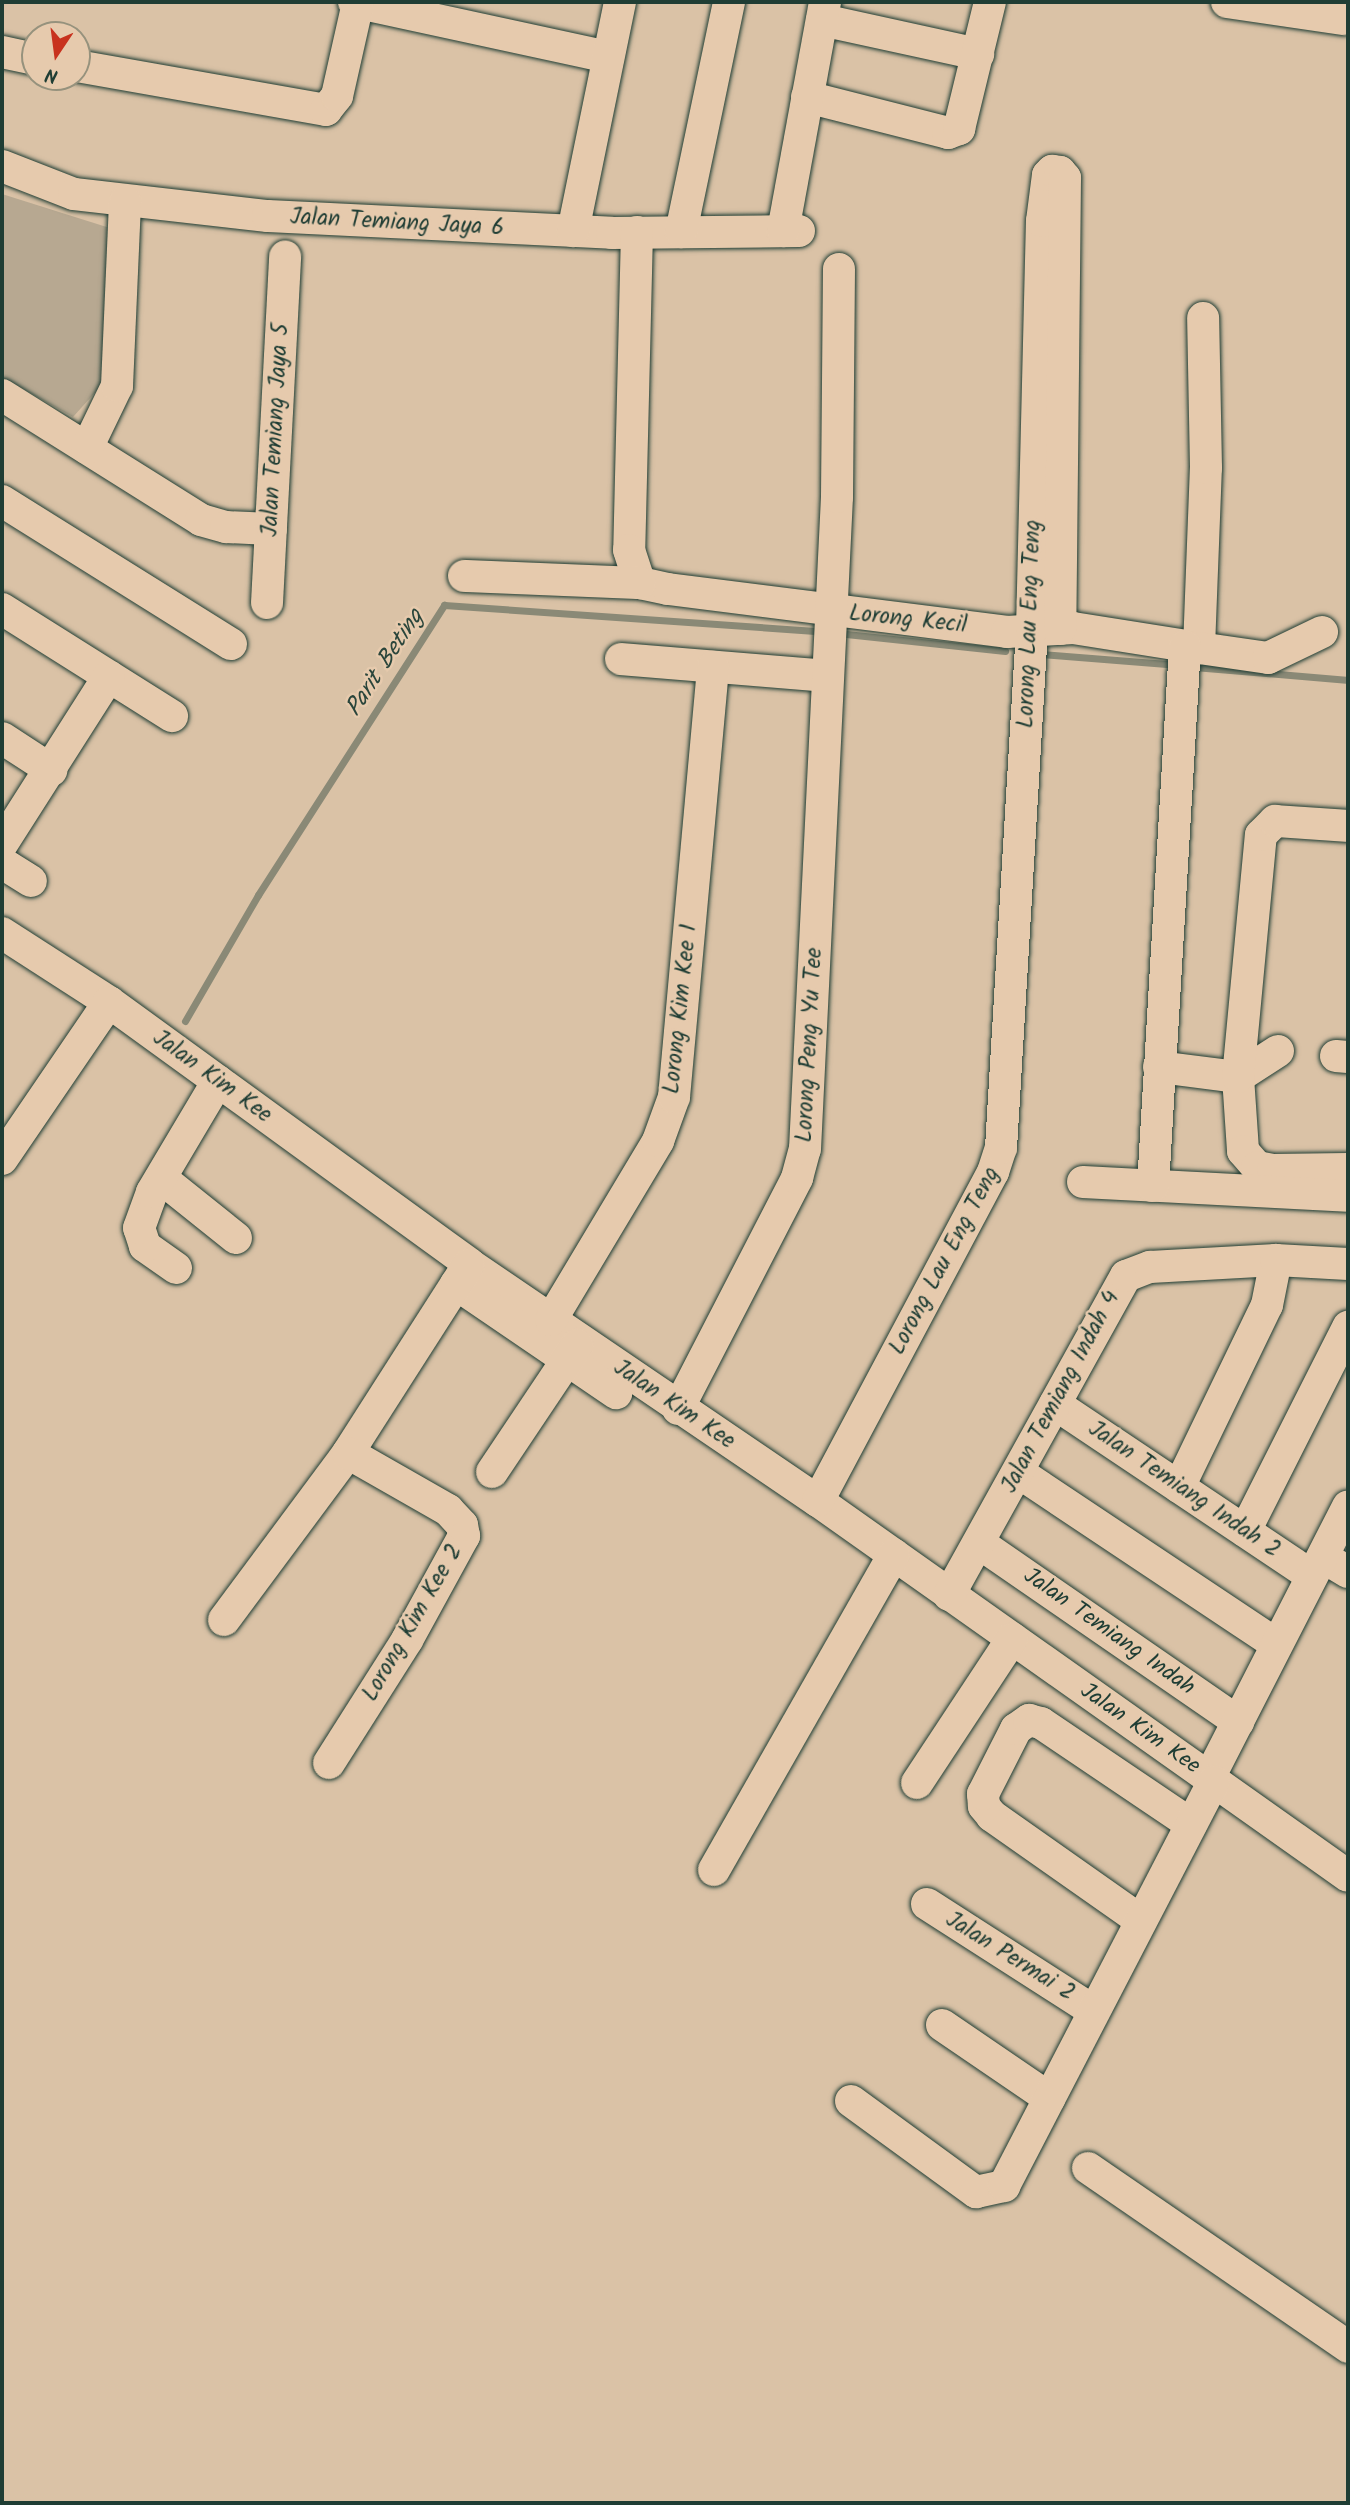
<!DOCTYPE html>
<style>
body{margin:0}
#map{position:relative;width:1350px;height:2505px;overflow:hidden;background:#dac2a6;font-family:Kalam,sans-serif}
div>[style]{position:absolute}
[style*='--x']{left:calc(var(--x)*1px);top:calc(var(--y)*1px);width:calc(var(--w)*1px);rotate:calc(var(--a)*1deg)}
.green>*{inset:0;background:#b7a891}
.stream>*{height:7px;margin:-3.5px;padding:0 3.5px;transform-origin:3.5px;border-radius:3.5px;background:#8a8976}
.roads{filter:drop-shadow(0 0 2px #1f3d34) drop-shadow(0 0 2px #1f3d34)}
.minor>*{height:32px;margin:-16px;padding:0 16px;transform-origin:16px;border-radius:16px;background:#e6caad}
span{translate:-50% -50%;white-space:nowrap;text-align:center;line-height:1.15;-webkit-text-stroke:5px #e6caad;paint-order:stroke}
.street-label{font-size:23px;color:#1f3d34}
.water-label{font-size:24px;color:#2a453b;font-style:italic}
.frame{position:absolute;inset:0;border:4px solid #1f3d34;pointer-events:none}
.north{position:absolute;left:21px;top:21px;width:70px;height:70px;box-sizing:border-box;background:#e6caad;border:2px solid #96927d;border-radius:50%;rotate:193deg;font-size:19px;font-weight:700;line-height:28px;text-align:center;color:#1f3d34}
.north::after{content:'';display:block;margin:auto;width:24px;height:32px;background:#c8321e;clip-path:polygon(50% 0,100% 100%,50% 72%,0 100%)}
</style>
<div id="map">
<div class="green">
<i style="clip-path:polygon(2px 194px,113px 229px,100px 387px,73px 417px,2px 377px)"></i>
</div>
<div class="stream">
<i style="--x:846;--y:634;--w:160;--a:6.1"></i>
<i style="--x:1041;--y:654;--w:126;--a:4.5"></i>
<i style="--x:1194;--y:667;--w:155;--a:4.8"></i>
<i style="--x:185;--y:1021;--w:146;--a:-59.9"></i>
<i style="--x:258;--y:895;--w:345;--a:-57.3"></i>
<i style="--x:444;--y:605;--w:372;--a:4"></i>
</div>
<div class="roads">
<div class="minor">
<i style="--x:354;--y:2;--w:260;--a:12.2"></i>
<i style="--x:1227;--y:2;--w:118;--a:8.3"></i>
<i style="--x:822;--y:20;--w:160;--a:12.3"></i>
<i style="--x:2;--y:52;--w:34;--a:12"></i>
<i style="--x:77;--y:66;--w:253;--a:10"></i>
<i style="--x:326;--y:110;--w:18;--a:-52"></i>
<i style="--x:337;--y:96;--w:95;--a:-77.3"></i>
<i style="--x:807;--y:97;--w:146;--a:14.3"></i>
<i style="--x:948;--y:133;--w:12;--a:-20"></i>
<i style="--x:959;--y:129;--w:131;--a:-76.3"></i>
<i style="--x:2;--y:166;--w:77;--a:21.3"></i>
<i style="--x:74;--y:194;--w:195;--a:6.5"></i>
<i style="--x:268;--y:216;--w:344;--a:2.8"></i>
<i style="--x:612;--y:233;--w:187;--a:-0.6"></i>
<i style="--x:573;--y:231;--w:234;--a:-78.4"></i>
<i style="--x:783;--y:231;--w:233;--a:-79.6"></i>
<i style="--x:637;--y:232;--w:318;--a:91.4"></i>
<i style="--x:629;--y:550;--w:35;--a:72"></i>
<i style="--x:640;--y:583;--w:29;--a:12"></i>
<i style="--x:668;--y:589;--w:342;--a:7.2"></i>
<i style="--x:1007;--y:632;--w:66;--a:-3.5"></i>
<i style="--x:1073;--y:628;--w:128;--a:9"></i>
<i style="--x:1199;--y:648;--w:180;--a:-87.8"></i>
<i style="--x:1206;--y:468;--w:150;--a:-91.1"></i>
<i style="--x:681;--y:232;--w:235;--a:-78.2"></i>
<i style="--x:2;--y:395;--w:235;--a:32.1"></i>
<i style="--x:201;--y:520;--w:26;--a:16"></i>
<i style="--x:226;--y:527;--w:45;--a:2.5"></i>
<i style="--x:87;--y:448;--w:69;--a:-64.2"></i>
<i style="--x:117;--y:386;--w:185;--a:-87.5"></i>
<i style="--x:2;--y:501;--w:270;--a:32"></i>
<i style="--x:464;--y:576;--w:176;--a:2.3"></i>
<i style="--x:267;--y:603;--w:347;--a:-87"></i>
<i style="--x:2;--y:609;--w:201;--a:32.2"></i>
<i style="--x:1199;--y:648;--w:70;--a:8.2"></i>
<i style="--x:1268;--y:658;--w:60;--a:-25.7"></i>
<i style="--x:621;--y:659;--w:207;--a:4.7"></i>
<i style="--x:2;--y:738;--w:59;--a:33.1"></i>
<i style="--x:2;--y:844;--w:199;--a:-57.5"></i>
<i style="--x:2;--y:863;--w:34;--a:32"></i>
<i style="--x:2;--y:933;--w:127;--a:32.8"></i>
<i style="--x:109;--y:1002;--w:445;--a:36"></i>
<i style="--x:469;--y:1264;--w:422;--a:34.2"></i>
<i style="--x:818;--y:1501;--w:649;--a:35.28"></i>
<i style="--x:1278;--y:1051;--w:48;--a:147"></i>
<i style="--x:1238;--y:1077;--w:74;--a:86.1"></i>
<i style="--x:1243;--y:1151;--w:21;--a:49"></i>
<i style="--x:1257;--y:1167;--w:16;--a:11"></i>
<i style="--x:1273;--y:1170;--w:75;--a:-0.8"></i>
<i style="--x:1336;--y:1056;--w:12;--a:5"></i>
<i style="--x:1159;--y:1067;--w:80;--a:7.2"></i>
<i style="--x:1238;--y:1077;--w:243;--a:-84.6"></i>
<i style="--x:1261;--y:835;--w:20;--a:-45"></i>
<i style="--x:1275;--y:821;--w:73;--a:3.9"></i>
<i style="--x:2;--y:1159;--w:190;--a:-55.7"></i>
<i style="--x:161;--y:1178;--w:96;--a:38.7"></i>
<i style="--x:1083;--y:1182;--w:265;--a:3"></i>
<i style="--x:1153;--y:1186;--w:541;--a:-86.61"></i>
<i style="--x:176;--y:1268;--w:38;--a:-145"></i>
<i style="--x:145;--y:1246;--w:19;--a:-108"></i>
<i style="--x:139;--y:1228;--w:38;--a:-70"></i>
<i style="--x:152;--y:1192;--w:129;--a:-59.3"></i>
<i style="--x:456;--y:1284;--w:194;--a:34.3"></i>
<i style="--x:551;--y:1320;--w:209;--a:-59.1"></i>
<i style="--x:658;--y:1141;--w:47;--a:-70"></i>
<i style="--x:674;--y:1097;--w:432;--a:-84.8"></i>
<i style="--x:1055;--y:1404;--w:309;--a:33.8"></i>
<i style="--x:678;--y:1409;--w:260;--a:-62.7"></i>
<i style="--x:797;--y:1178;--w:30;--a:-75"></i>
<i style="--x:805;--y:1149;--w:653;--a:-87.19"></i>
<i style="--x:837;--y:497;--w:228;--a:-89.5"></i>
<i style="--x:492;--y:1472;--w:153;--a:-56.2"></i>
<i style="--x:1018;--y:1472;--w:311;--a:33.7"></i>
<i style="--x:1179;--y:1487;--w:202;--a:-64.2"></i>
<i style="--x:1267;--y:1305;--w:46;--a:-78.7"></i>
<i style="--x:818;--y:1501;--w:373;--a:-62"></i>
<i style="--x:993;--y:1172;--w:25;--a:-72"></i>
<i style="--x:1001;--y:1148;--w:520;--a:-86.58"></i>
<i style="--x:1032;--y:629;--w:408;--a:-88.6"></i>
<i style="--x:1042;--y:221;--w:46;--a:-82.6"></i>
<i style="--x:1048;--y:175;--w:6;--a:-45"></i>
<i style="--x:1052;--y:171;--w:8;--a:7"></i>
<i style="--x:1060;--y:172;--w:8;--a:50"></i>
<i style="--x:1065;--y:178;--w:451;--a:90.6"></i>
<i style="--x:1245;--y:1531;--w:229;--a:-63.2"></i>
<i style="--x:979;--y:1543;--w:315;--a:34.6"></i>
<i style="--x:1323;--y:1557;--w:29;--a:31"></i>
<i style="--x:949;--y:1595;--w:365;--a:-61"></i>
<i style="--x:1126;--y:1276;--w:26;--a:-21"></i>
<i style="--x:1150;--y:1267;--w:126;--a:-3.2"></i>
<i style="--x:1276;--y:1260;--w:72;--a:3.2"></i>
<i style="--x:224;--y:1620;--w:208;--a:-53.4"></i>
<i style="--x:348;--y:1453;--w:224;--a:-57.4"></i>
<i style="--x:329;--y:1763;--w:146;--a:-57.6"></i>
<i style="--x:407;--y:1640;--w:119;--a:-61.3"></i>
<i style="--x:464;--y:1536;--w:11;--a:-100"></i>
<i style="--x:462;--y:1525;--w:21;--a:-133"></i>
<i style="--x:448;--y:1510;--w:115;--a:-150.3"></i>
<i style="--x:1209;--y:1778;--w:305;--a:-62.9"></i>
<i style="--x:917;--y:1783;--w:173;--a:-56.6"></i>
<i style="--x:714;--y:1870;--w:363;--a:-60.3"></i>
<i style="--x:927;--y:1904;--w:196;--a:32.7"></i>
<i style="--x:1140;--y:1920;--w:181;--a:-144.9"></i>
<i style="--x:992;--y:1816;--w:13;--a:-129"></i>
<i style="--x:984;--y:1806;--w:12;--a:-95"></i>
<i style="--x:983;--y:1794;--w:73;--a:-63.1"></i>
<i style="--x:1016;--y:1729;--w:16;--a:-35"></i>
<i style="--x:1029;--y:1720;--w:12;--a:14"></i>
<i style="--x:1041;--y:1723;--w:181;--a:34"></i>
<i style="--x:942;--y:2025;--w:130;--a:34.3"></i>
<i style="--x:851;--y:2101;--w:155;--a:36.1"></i>
<i style="--x:976;--y:2192;--w:29;--a:-12"></i>
<i style="--x:1004;--y:2186;--w:456;--a:-62.6"></i>
<i style="--x:1088;--y:2168;--w:316;--a:34.5"></i>
</div>
</div>
<div class="street-label">
<span style="left:397px;top:223px;rotate:3deg">Jalan Temiang Jaya 6</span>
<span style="left:276px;top:430px;rotate:-87deg">Jalan Temiang Jaya 5</span>
<span style="left:908px;top:620px;rotate:6deg">Lorong Kecil</span>
<span style="left:1030px;top:624px;rotate:-88deg">Lorong Lau Eng Teng</span>
<span style="left:681px;top:1009px;rotate:-84deg">Lorong Kim Kee 1</span>
<span style="left:810px;top:1045px;rotate:-87deg">Lorong Peng Yu Tee</span>
<span style="left:212px;top:1077px;rotate:36deg">Jalan Kim Kee</span>
<span style="left:945px;top:1261px;rotate:-62deg">Lorong Lau Eng Teng</span>
<span style="left:1061px;top:1392px;rotate:-62deg">Jalan Temiang Indah 4</span>
<span style="left:674px;top:1405px;rotate:34deg">Jalan Kim Kee</span>
<span style="left:1184px;top:1490px;rotate:34deg">Jalan Temiang Indah 2</span>
<span style="left:413px;top:1623px;rotate:-60deg">Lorong Kim Kee 2</span>
<span style="left:1109px;top:1632px;rotate:35deg">Jalan Temiang Indah</span>
<span style="left:1140px;top:1729px;rotate:35deg">Jalan Kim Kee</span>
<span style="left:1010px;top:1957px;rotate:32deg">Jalan Permai 2</span>
</div>
<div class="water-label">
<span style="left:385px;top:663px;rotate:-57deg">Parit Beting</span>
</div>
<div class="frame"></div>
<div class="north">N</div>
</div>
